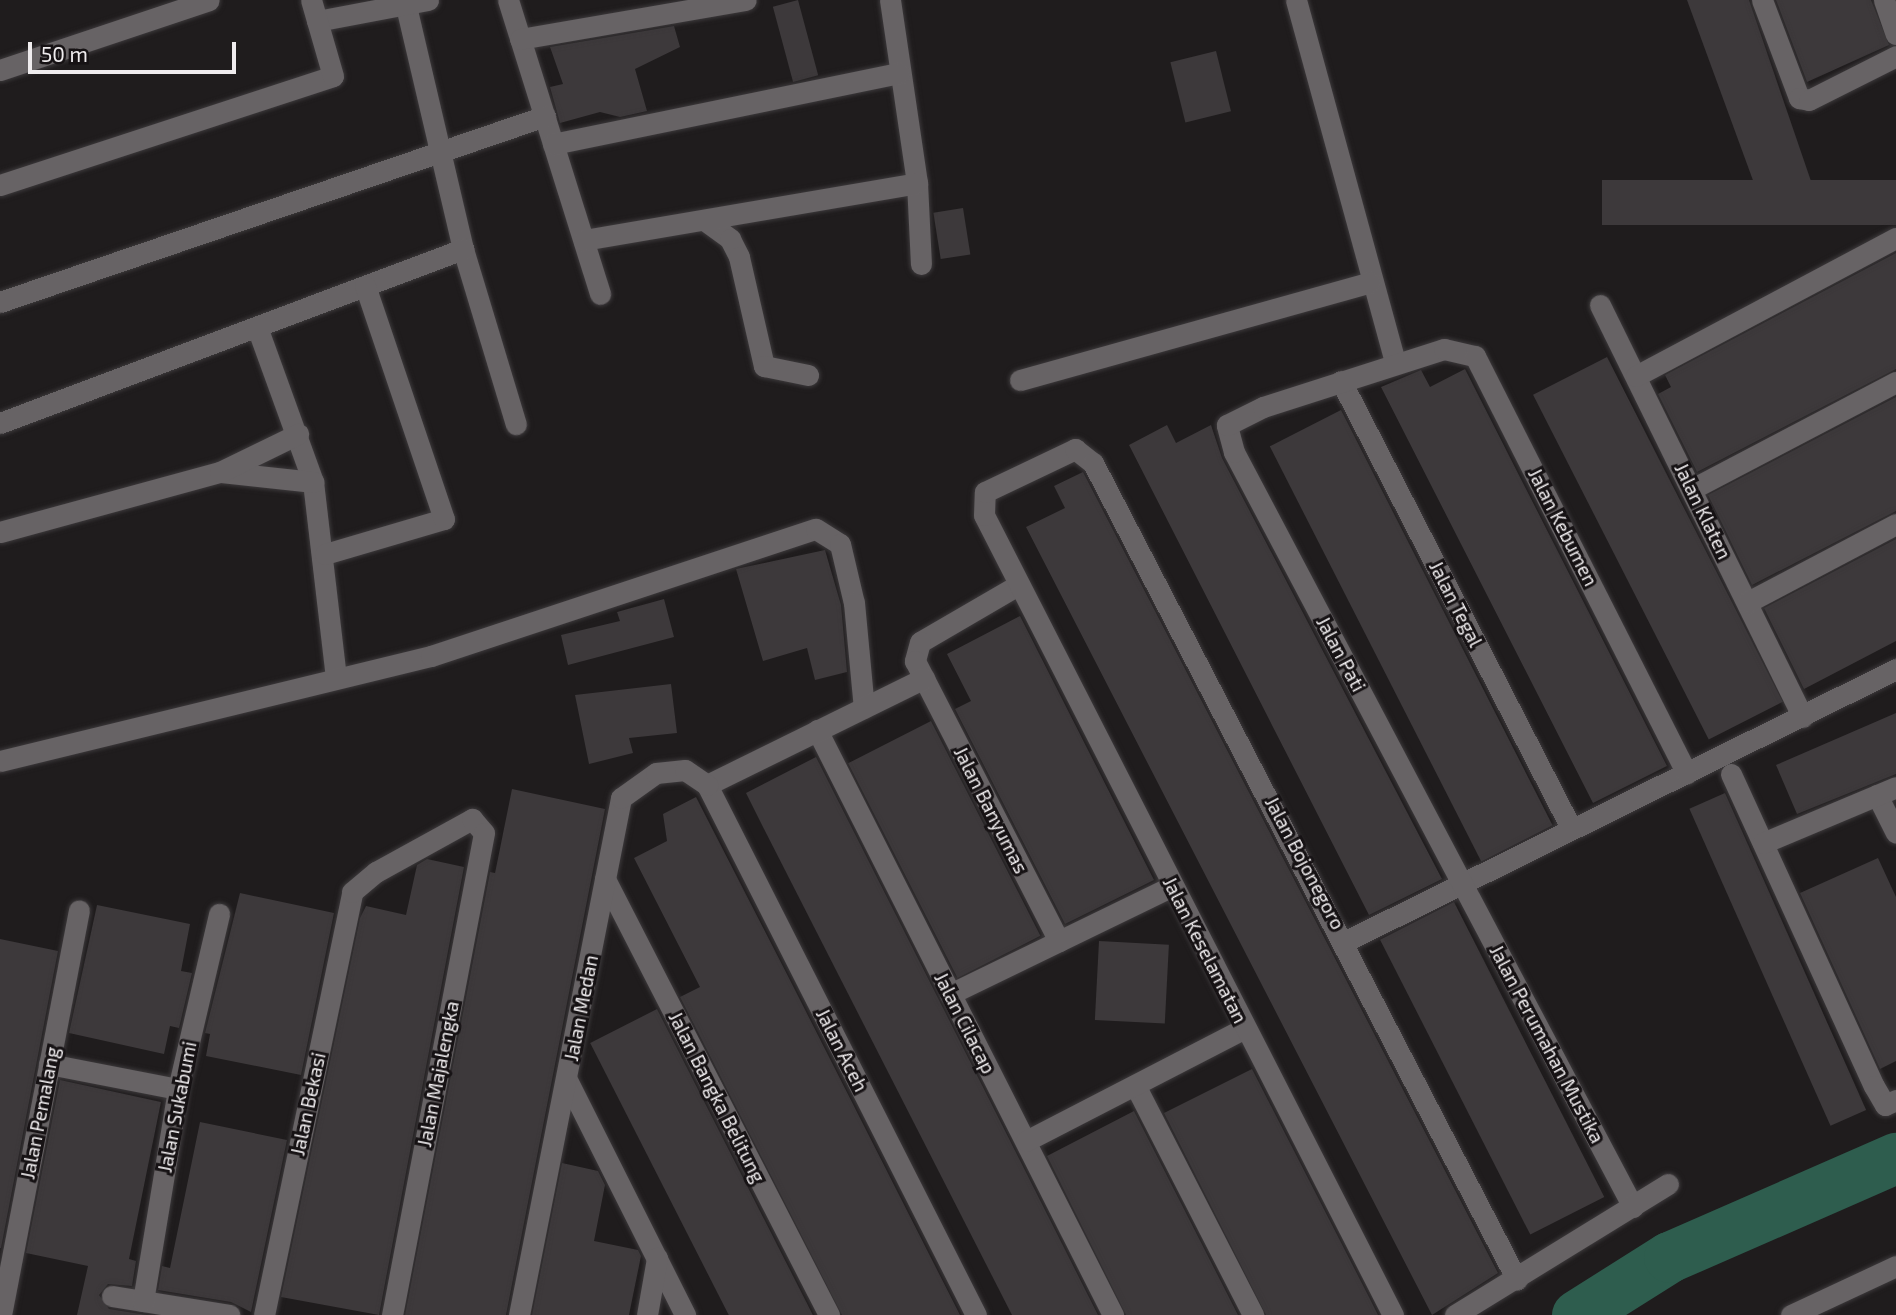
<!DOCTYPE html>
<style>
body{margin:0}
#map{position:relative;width:1896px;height:1315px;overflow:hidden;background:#1f1c1d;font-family:"Exo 2",sans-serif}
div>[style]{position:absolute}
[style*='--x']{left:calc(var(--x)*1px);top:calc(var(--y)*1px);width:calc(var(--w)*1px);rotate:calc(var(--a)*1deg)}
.river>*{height:51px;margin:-25.5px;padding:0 25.5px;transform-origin:25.5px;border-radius:25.5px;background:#2e5d4e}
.building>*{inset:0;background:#3d393b;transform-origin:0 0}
.roads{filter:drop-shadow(0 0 2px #3c393b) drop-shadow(0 0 2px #3c393b)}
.street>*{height:21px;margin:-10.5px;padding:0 10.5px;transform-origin:10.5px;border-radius:10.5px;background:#676365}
span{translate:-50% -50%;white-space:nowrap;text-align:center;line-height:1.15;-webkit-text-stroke:6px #161214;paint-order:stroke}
.street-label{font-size:19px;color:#efecee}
.scale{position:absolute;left:28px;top:42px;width:208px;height:32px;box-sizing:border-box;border:4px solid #efecee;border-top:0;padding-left:9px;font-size:21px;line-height:24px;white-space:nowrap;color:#efecee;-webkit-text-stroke:5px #161214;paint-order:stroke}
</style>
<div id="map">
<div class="river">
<i style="--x:1577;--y:1315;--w:109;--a:-32.2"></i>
<i style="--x:1669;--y:1257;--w:248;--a:-23.6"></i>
</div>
<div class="building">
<i style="left:798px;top:0;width:78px;height:26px;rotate:75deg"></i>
<i style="clip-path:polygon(1687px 0,1749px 0,1813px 187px,1762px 205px)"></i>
<i style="clip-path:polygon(1776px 0,1871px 0,1889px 45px,1807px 82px)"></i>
<i style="clip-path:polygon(674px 26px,680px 47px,635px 69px,647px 111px,620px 117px,600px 112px,560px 123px,550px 87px,563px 84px,550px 47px)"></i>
<i style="left:1216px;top:51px;width:62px;height:47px;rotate:76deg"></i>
<i style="left:1896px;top:180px;width:45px;height:294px;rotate:90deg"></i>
<i style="left:963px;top:208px;width:47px;height:30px;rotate:81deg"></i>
<i style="clip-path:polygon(1896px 253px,1896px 369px,1697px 472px,1658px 394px,1671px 387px,1665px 375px)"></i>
<i style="left:1607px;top:357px;width:387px;height:83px;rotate:63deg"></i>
<i style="clip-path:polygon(1465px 369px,1667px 766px,1593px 803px,1381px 387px,1421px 370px,1430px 387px)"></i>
<i style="clip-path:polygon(1896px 397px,1896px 511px,1752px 585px,1708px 495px)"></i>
<i style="left:1341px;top:410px;width:466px;height:80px;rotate:63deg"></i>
<i style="clip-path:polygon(1167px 425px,1176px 443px,1211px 425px,1222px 458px,1442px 879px,1369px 915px,1129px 445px)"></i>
<i style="clip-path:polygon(1083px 472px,1498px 1273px,1432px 1315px,1026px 527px,1065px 508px,1054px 486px)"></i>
<i style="clip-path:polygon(1896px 539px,1896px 641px,1804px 689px,1764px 608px)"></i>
<i style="clip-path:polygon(825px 550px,841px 605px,847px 672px,815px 680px,807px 648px,763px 661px,736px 569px)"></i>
<i style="clip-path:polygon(664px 599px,674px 637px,568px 665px,561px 635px,620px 621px,617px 612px)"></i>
<i style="clip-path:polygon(1020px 616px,1154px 880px,1065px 924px,955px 709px,971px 701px,947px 654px)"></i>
<i style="clip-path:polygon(671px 684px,677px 733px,629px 738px,633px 753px,589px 764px,575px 695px)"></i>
<i style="clip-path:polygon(1896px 713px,1896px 774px,1797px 814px,1776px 765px)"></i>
<i style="left:931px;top:721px;width:241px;height:93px;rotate:63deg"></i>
<i style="clip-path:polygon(816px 757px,939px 1000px,1098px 1315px,1012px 1315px,762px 825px,746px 793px)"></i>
<i style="clip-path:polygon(512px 789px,605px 809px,506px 1315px,405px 1315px,490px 872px,495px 873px)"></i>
<i style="left:1725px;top:793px;width:347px;height:39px;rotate:66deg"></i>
<i style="clip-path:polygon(696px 797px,792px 984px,960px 1315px,842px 1315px,680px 997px,700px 987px,634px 858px,667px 841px,663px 814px)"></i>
<i style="clip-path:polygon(1878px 858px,1896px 897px,1896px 1061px,1880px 1069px,1800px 893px)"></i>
<i style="clip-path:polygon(427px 859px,464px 867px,379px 1315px,281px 1297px,360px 918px,366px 906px,406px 915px,417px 865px)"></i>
<i style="clip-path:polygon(240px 893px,334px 913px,301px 1075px,206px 1056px,210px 1034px,205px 1033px)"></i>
<i style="left:1454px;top:902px;width:331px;height:83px;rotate:63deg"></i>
<i style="clip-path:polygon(97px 905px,190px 924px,181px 971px,192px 973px,179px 1028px,170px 1026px,164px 1054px,69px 1033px)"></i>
<i style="clip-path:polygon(0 939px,58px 951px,1px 1248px,0 1248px)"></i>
<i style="left:1099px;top:941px;width:70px;height:79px;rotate:3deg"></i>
<i style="left:657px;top:1009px;width:344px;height:75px;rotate:63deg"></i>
<i style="clip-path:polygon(1252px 1069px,1370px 1299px,1378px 1315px,1266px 1315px,1164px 1113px)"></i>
<i style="clip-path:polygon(60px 1080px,161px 1102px,129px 1259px,136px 1261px,132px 1286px,108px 1284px,99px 1295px,109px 1309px,147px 1315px,77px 1315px,88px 1266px,26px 1253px)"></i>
<i style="clip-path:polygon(1134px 1111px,1238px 1315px,1126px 1315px,1047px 1156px)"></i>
<i style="clip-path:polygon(200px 1122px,287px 1140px,251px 1312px,231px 1302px,158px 1290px,162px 1266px,170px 1268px)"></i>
<i style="clip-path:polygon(562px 1163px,598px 1171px,605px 1185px,594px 1241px,638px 1250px,641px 1256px,629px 1315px,532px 1315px)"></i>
</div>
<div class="roads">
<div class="street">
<i style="--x:508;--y:0;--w:308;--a:72.6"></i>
<i style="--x:890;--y:0;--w:185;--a:81.6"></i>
<i style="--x:917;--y:183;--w:81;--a:87.2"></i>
<i style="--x:1296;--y:0;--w:376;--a:74.7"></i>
<i style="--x:1762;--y:0;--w:105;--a:69.3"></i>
<i style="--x:1799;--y:98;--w:10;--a:11"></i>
<i style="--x:1809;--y:100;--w:97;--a:-26.8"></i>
<i style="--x:1884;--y:0;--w:36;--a:71"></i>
<i style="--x:406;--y:6;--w:250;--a:76.8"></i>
<i style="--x:463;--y:249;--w:183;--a:73.2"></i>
<i style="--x:317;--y:21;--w:113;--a:-10.7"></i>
<i style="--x:520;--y:39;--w:229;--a:-9.8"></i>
<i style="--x:0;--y:70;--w:220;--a:-18.5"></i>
<i style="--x:553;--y:144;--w:353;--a:-11.6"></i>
<i style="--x:0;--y:185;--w:350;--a:-18.1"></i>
<i style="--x:333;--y:76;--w:79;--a:-106.1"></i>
<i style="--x:707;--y:222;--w:29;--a:36"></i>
<i style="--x:730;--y:239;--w:20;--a:63"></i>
<i style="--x:739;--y:257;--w:112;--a:77.1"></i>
<i style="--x:764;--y:366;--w:45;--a:11.6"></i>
<i style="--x:584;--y:240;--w:338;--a:-9.7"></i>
<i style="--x:0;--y:302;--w:576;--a:-18.84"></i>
<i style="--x:1600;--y:305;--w:459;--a:63.8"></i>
<i style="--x:257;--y:327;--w:165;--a:70.1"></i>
<i style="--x:313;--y:482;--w:197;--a:83.3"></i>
<i style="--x:1636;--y:376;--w:294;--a:-28"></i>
<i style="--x:1020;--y:380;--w:363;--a:-15.6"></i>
<i style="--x:1341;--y:381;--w:500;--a:62.77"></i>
<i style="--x:0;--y:423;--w:495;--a:-20.6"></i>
<i style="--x:221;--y:472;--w:93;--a:6.2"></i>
<i style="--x:1692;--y:489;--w:230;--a:-27.7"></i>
<i style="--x:0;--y:532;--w:228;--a:-15.3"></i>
<i style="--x:220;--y:472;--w:87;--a:-26"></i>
<i style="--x:325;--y:554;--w:124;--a:-16.4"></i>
<i style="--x:444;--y:519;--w:246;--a:-108.7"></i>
<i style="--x:1018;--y:585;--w:113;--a:149.8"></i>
<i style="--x:920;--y:642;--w:20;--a:105"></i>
<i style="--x:915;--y:661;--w:315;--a:62.8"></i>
<i style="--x:1748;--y:602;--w:167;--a:-27.8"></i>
<i style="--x:817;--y:730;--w:656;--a:63.16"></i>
<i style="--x:0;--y:761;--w:444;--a:-13.7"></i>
<i style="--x:431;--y:656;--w:405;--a:-18.3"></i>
<i style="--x:816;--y:529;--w:28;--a:32"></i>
<i style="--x:840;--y:544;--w:61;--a:76.7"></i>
<i style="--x:854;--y:603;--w:105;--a:84.6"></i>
<i style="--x:1731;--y:774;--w:343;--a:65.4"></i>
<i style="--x:1874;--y:1086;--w:22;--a:60"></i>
<i style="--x:1885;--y:1105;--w:12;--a:-24"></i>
<i style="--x:707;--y:785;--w:594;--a:63.09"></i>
<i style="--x:707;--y:785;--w:242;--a:-26.2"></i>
<i style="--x:1877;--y:795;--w:42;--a:63.4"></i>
<i style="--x:1763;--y:843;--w:144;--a:-22.8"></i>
<i style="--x:605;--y:879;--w:490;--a:62.8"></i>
<i style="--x:1346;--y:941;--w:614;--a:-26.31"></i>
<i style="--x:950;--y:994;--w:247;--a:-25.9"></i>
<i style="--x:49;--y:1064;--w:131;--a:11"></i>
<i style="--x:567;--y:1080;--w:263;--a:63.3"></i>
<i style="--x:1135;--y:1085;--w:259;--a:62.8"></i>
<i style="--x:1026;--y:1141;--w:246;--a:-27.3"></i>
<i style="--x:1633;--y:1207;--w:854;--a:-117.86"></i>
<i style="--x:1234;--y:452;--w:28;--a:-105"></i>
<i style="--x:1227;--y:425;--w:40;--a:-26.6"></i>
<i style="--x:1263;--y:407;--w:190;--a:-17.8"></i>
<i style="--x:1444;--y:349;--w:32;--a:13"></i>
<i style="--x:1475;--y:356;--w:468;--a:63.1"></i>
<i style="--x:112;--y:1296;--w:119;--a:9.2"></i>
<i style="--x:143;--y:1301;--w:215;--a:-80.6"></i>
<i style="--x:178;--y:1089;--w:180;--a:-76.8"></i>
<i style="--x:1;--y:1315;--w:412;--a:-79.1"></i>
<i style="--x:264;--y:1315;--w:432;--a:-78.2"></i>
<i style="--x:352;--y:892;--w:31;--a:-40"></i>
<i style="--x:376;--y:872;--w:110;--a:-28.9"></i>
<i style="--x:472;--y:819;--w:18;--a:49"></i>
<i style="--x:484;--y:833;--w:491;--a:100.8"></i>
<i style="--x:519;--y:1315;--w:527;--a:-78.84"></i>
<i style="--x:621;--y:798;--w:43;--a:-35.5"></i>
<i style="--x:656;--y:773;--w:29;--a:-6"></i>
<i style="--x:685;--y:770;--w:27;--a:34"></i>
<i style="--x:647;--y:1315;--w:58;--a:-80"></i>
<i style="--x:1393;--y:1315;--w:898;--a:-117.08"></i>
<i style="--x:984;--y:515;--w:23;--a:-88"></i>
<i style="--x:985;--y:492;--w:100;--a:-25.5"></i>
<i style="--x:1075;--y:449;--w:23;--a:38"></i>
<i style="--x:1093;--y:463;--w:920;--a:62.57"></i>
<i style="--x:1455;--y:1315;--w:250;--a:-31.6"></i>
<i style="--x:1791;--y:1315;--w:116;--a:-25"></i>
</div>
</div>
<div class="street-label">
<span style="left:1703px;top:511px;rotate:64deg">Jalan Klaten</span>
<span style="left:1563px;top:527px;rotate:63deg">Jalan Kebumen</span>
<span style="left:1456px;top:604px;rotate:63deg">Jalan Tegal</span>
<span style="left:1341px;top:654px;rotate:62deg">Jalan Pati</span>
<span style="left:991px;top:810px;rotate:63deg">Jalan Banyumas</span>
<span style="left:1305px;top:863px;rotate:62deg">Jalan Bojonegoro</span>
<span style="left:1205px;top:950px;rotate:63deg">Jalan Keselamatan</span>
<span style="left:581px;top:1008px;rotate:-79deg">Jalan Medan</span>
<span style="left:965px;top:1023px;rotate:63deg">Jalan Cilacap</span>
<span style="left:1547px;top:1044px;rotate:62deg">Jalan Perumahan Mustika</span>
<span style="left:842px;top:1050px;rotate:63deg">Jalan Aceh</span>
<span style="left:438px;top:1074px;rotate:-79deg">Jalan Majalengka</span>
<span style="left:717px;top:1097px;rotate:63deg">Jalan Bangka Belitung</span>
<span style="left:308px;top:1104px;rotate:-78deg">Jalan Bekasi</span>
<span style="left:177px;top:1107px;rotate:-79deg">Jalan Sukabumi</span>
<span style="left:40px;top:1113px;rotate:-79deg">Jalan Pemalang</span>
</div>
<div class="scale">50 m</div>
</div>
